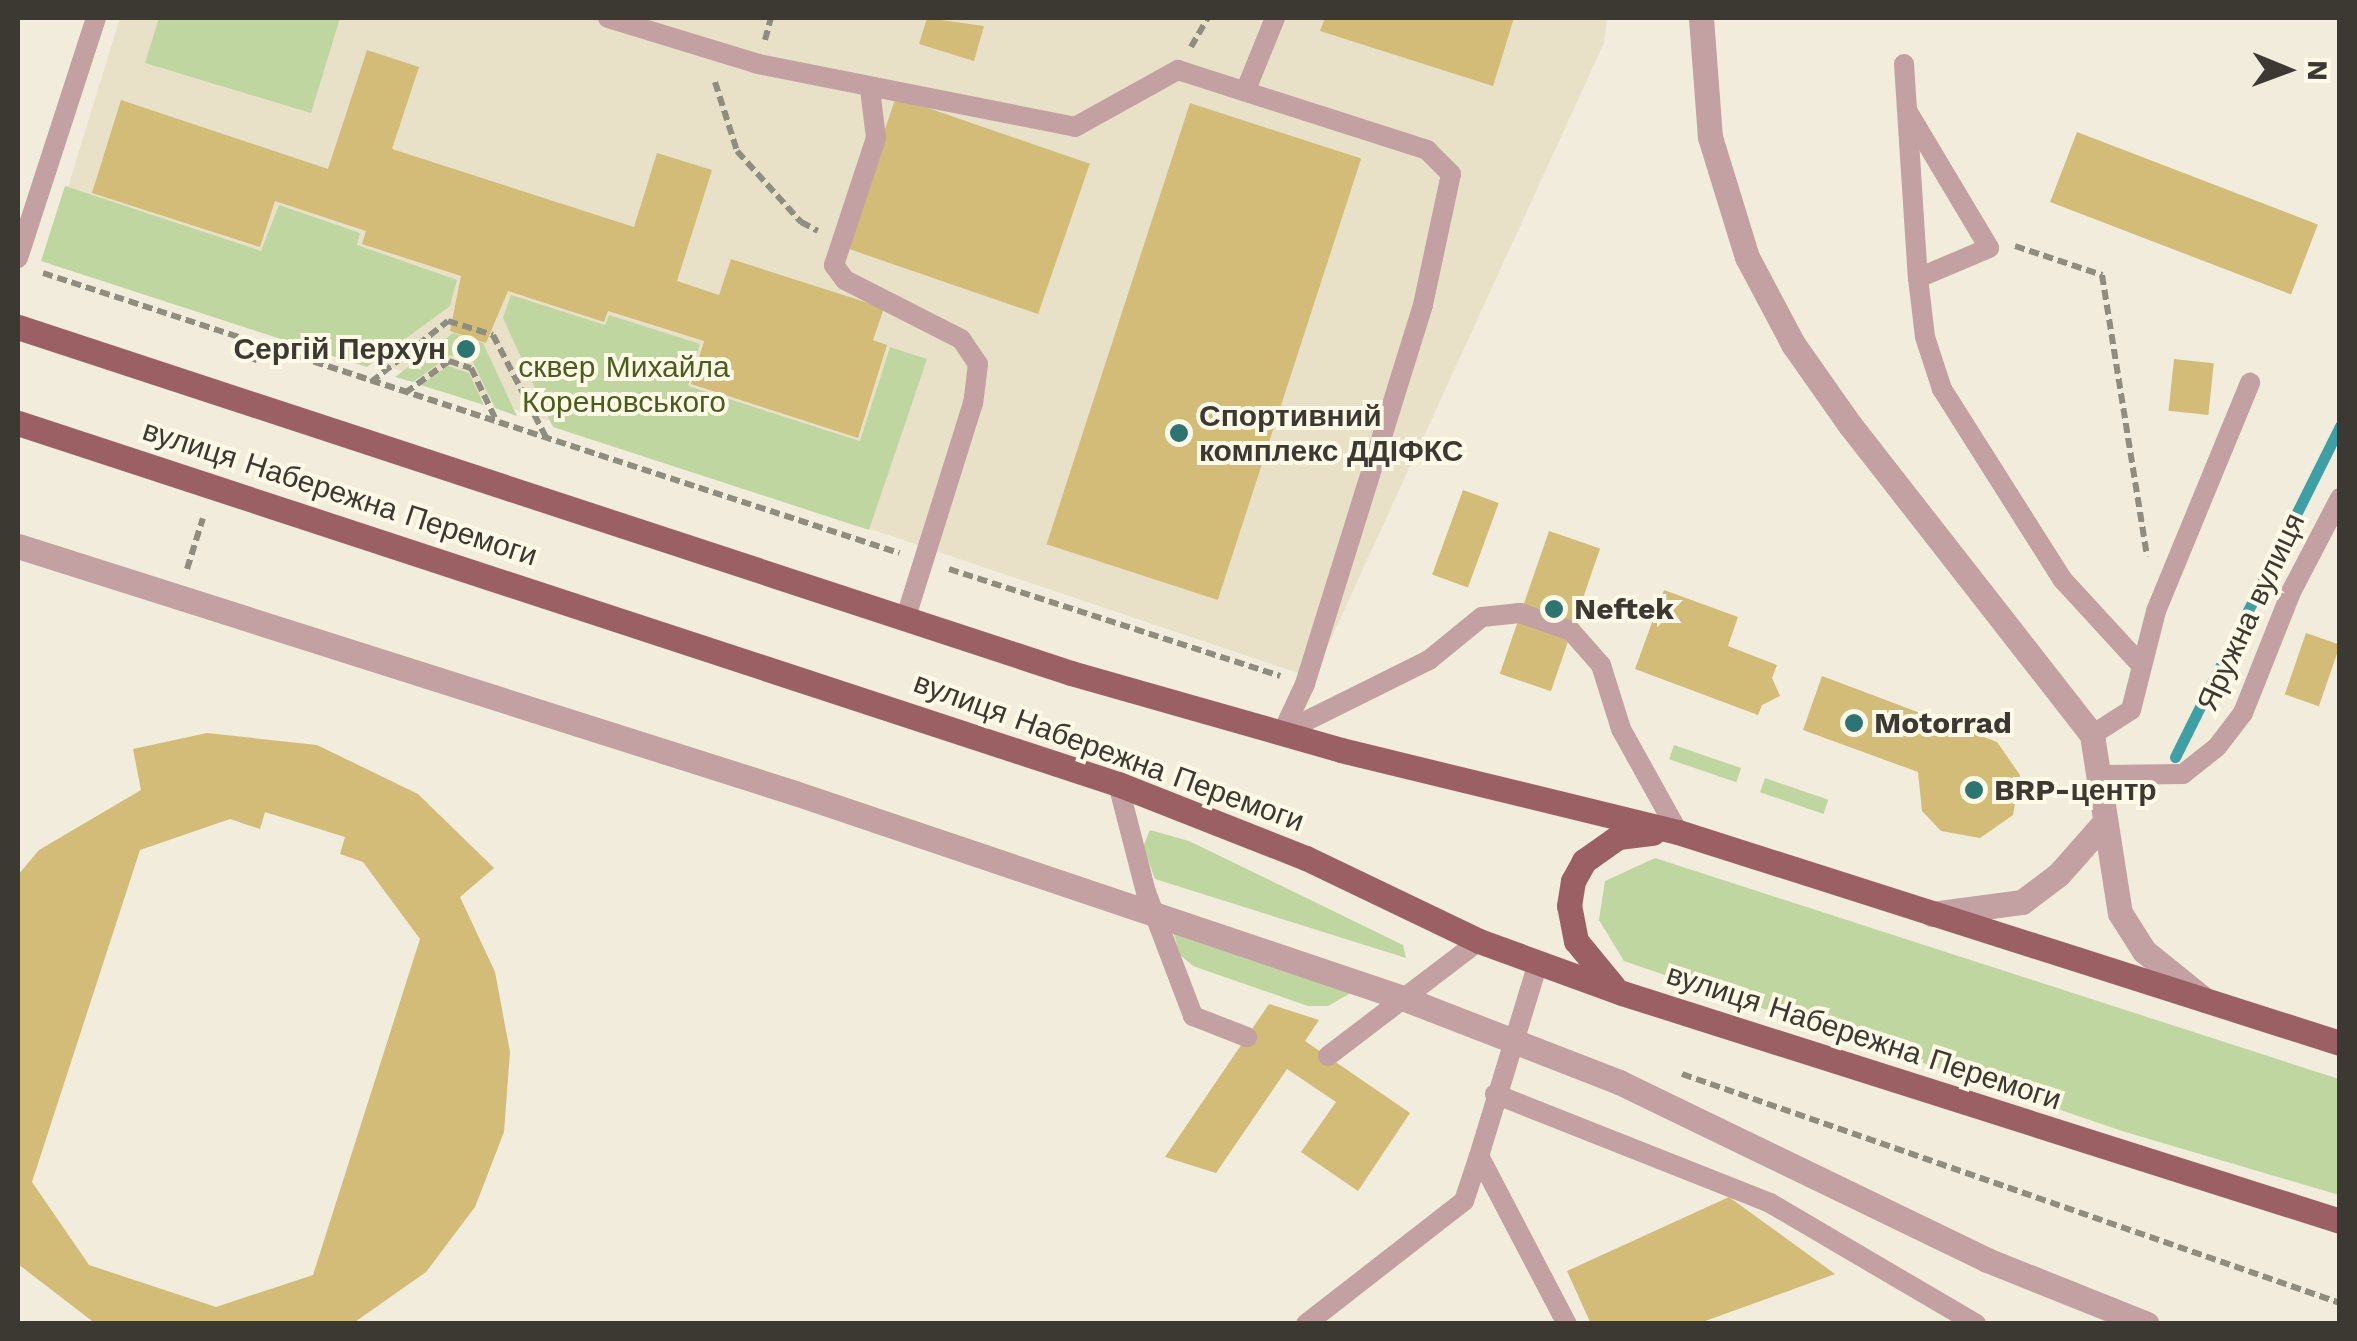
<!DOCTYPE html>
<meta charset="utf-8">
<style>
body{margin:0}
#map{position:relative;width:2357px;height:1341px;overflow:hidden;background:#f1ecdb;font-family:"Work Sans",sans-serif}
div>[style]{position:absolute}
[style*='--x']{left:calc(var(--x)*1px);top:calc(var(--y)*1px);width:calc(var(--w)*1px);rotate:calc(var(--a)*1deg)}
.built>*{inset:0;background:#e8e1c8}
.green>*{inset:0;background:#c0d6a0;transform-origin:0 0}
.stream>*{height:11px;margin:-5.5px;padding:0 5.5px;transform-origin:5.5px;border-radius:5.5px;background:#3ea0a5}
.building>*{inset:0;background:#d2bc78;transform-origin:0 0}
.path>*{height:6px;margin-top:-3px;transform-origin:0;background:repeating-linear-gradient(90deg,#8f8c80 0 10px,transparent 0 15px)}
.lane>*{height:20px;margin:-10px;padding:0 10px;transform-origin:10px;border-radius:10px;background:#c3a0a1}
.street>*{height:25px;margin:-12.5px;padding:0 12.5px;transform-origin:12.5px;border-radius:12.5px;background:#c3a0a1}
.primary>*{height:25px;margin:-12.5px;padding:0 12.5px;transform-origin:12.5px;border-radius:12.5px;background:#9b6064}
.dots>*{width:28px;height:28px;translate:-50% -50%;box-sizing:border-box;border:5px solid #fff9e8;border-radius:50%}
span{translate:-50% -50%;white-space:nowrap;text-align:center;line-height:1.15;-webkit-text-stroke:8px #fff9e8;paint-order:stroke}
.poi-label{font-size:30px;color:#3b3932;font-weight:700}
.right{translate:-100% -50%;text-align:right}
.left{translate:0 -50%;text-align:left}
.park-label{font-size:30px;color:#485e1c}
.street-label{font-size:30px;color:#3b3932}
.frame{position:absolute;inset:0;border:20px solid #3b3932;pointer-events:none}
.north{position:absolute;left:2237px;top:20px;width:100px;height:100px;-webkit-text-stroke:8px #fff9e8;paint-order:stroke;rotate:91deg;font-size:28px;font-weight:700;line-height:40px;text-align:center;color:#3b3932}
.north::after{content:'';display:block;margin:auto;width:35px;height:45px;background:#3b3932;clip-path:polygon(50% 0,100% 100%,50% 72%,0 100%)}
</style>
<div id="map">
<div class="built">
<i style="clip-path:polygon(120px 18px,1607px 18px,1604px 43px,1313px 678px,48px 252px)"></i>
</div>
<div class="green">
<i style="clip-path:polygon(159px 18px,340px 18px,311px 113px,145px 63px)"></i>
<i style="clip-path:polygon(65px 186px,261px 251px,279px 205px,360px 233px,357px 245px,457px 280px,450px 306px,367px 367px,41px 261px)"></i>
<i style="clip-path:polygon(511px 295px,605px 325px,609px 315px,700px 344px,688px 386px,860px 441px,890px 347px,927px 359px,869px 530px,553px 427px,503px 318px)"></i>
<i style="clip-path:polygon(453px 333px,483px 343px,517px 416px,495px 408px,473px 362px,450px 355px,413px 382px,395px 377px)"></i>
<i style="clip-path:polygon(448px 366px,469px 373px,484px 405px,421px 385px)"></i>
<i style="left:1674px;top:745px;width:71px;height:15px;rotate:19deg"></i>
<i style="left:1765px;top:778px;width:67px;height:15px;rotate:19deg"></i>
<i style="clip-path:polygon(1150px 830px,1189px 841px,1403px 945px,1406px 958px,1155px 879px,1143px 847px)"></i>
<i style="clip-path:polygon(1655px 858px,2339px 1079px,2339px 1195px,2122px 1131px,1624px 961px,1599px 920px,1605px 881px)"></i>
<i style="clip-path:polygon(1173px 931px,1356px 990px,1328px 1006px,1308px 1006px,1193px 966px,1180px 955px)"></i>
</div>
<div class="stream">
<i style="--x:2175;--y:757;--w:370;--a:-63.5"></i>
</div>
<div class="building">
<i style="clip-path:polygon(927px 18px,984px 26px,974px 61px,919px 44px)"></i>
<i style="clip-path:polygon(1325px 18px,1514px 18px,1493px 86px,1320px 31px)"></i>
<i style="clip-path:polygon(367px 50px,419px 67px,392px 149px,634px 227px,657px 153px,712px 170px,677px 281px,719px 295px,731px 259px,884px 308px,873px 340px,887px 345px,858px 438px,691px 384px,704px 341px,608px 311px,604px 322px,508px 291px,486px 343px,450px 331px,461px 276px,362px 244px,366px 231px,275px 201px,260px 247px,92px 193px,121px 100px,328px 169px)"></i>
<i style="left:896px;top:97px;width:205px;height:159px;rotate:19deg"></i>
<i style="left:1190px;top:103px;width:180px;height:464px;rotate:18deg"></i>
<i style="left:2077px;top:132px;width:258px;height:75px;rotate:21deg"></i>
<i style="left:2174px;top:359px;width:40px;height:52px;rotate:6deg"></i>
<i style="left:1463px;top:490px;width:38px;height:90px;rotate:20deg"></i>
<i style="left:1549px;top:531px;width:54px;height:151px;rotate:19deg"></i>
<i style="clip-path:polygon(1664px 590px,1738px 617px,1728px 646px,1777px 665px,1772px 678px,1780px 696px,1762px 705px,1758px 715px,1635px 669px)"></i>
<i style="left:2306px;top:633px;width:36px;height:65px;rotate:19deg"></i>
<i style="clip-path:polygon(1822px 676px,1997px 742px,2020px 775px,2013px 815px,1980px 838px,1941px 831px,1922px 811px,1918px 772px,1803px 730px)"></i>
<i style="clip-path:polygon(evenodd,207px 733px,317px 745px,418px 794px,494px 868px,460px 897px,495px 972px,510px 1052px,504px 1132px,475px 1207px,426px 1272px,352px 1324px,96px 1324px,18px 1264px,18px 875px,39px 850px,141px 790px,133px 749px,207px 733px,265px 812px,345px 837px,340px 854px,363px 862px,420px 939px,313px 1275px,216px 1307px,89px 1265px,32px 1182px,140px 850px,230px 819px,260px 829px,265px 812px)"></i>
<i style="clip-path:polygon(1269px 1004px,1319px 1020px,1305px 1041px,1410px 1113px,1358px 1191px,1301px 1152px,1336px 1102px,1287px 1069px,1216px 1173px,1165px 1157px)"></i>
<i style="clip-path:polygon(1729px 1197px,1835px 1274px,1697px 1324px,1591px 1324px,1567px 1271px)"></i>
</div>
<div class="path">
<i style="--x:765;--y:40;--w:23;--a:-75"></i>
<i style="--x:1191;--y:47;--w:34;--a:-60"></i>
<i style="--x:715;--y:82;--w:72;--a:72.3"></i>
<i style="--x:737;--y:151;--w:96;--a:48"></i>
<i style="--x:801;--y:222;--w:19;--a:28"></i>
<i style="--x:2015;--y:246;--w:92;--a:18.4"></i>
<i style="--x:2102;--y:275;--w:285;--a:80.9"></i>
<i style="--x:43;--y:273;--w:901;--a:18.11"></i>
<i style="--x:253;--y:362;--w:17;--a:-69"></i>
<i style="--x:371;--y:382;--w:98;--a:-38.4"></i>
<i style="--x:448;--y:321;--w:47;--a:17.3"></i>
<i style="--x:493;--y:335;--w:117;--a:62.6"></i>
<i style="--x:405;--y:393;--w:54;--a:-36"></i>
<i style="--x:449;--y:361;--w:23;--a:18"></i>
<i style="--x:471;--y:368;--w:60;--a:64.3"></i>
<i style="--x:187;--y:569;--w:53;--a:-72.6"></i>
<i style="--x:949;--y:569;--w:348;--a:17.9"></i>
<i style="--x:1682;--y:1074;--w:697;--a:19.19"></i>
</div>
<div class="lane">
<i style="--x:608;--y:18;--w:157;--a:17"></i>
<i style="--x:758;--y:64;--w:323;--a:11.2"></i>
<i style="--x:1075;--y:127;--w:118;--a:-29"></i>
<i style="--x:1178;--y:70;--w:262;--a:17.8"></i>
<i style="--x:1427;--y:150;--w:34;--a:45"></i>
<i style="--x:1451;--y:174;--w:134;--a:102.1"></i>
<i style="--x:1423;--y:305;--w:397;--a:107.3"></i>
<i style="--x:1305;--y:684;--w:54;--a:115.1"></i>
<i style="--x:1904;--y:64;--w:214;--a:86.3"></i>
<i style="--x:1918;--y:278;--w:59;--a:83.2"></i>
<i style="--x:1925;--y:337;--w:55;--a:71.9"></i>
<i style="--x:1942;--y:389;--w:225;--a:57.7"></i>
<i style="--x:2062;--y:579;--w:118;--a:47.4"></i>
<i style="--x:1247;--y:87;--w:74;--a:-67.9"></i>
<i style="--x:870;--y:89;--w:49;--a:83"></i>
<i style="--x:876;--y:138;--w:134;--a:108.3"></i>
<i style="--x:834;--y:265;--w:19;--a:54"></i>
<i style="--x:845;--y:280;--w:130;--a:27"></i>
<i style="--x:961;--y:339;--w:30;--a:56"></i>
<i style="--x:978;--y:364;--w:39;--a:97"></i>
<i style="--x:973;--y:403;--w:224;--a:107.4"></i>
<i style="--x:1908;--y:112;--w:158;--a:59.2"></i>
<i style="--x:1989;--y:248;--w:77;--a:157.1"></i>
<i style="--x:18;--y:258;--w:252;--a:-72"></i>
<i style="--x:1282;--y:733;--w:164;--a:-26.4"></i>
<i style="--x:1429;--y:660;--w:68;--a:-39.1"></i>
<i style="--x:1482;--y:617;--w:38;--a:-6"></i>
<i style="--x:1520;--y:613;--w:54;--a:19.4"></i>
<i style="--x:1571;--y:631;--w:45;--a:48.6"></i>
<i style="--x:1601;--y:665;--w:67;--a:72.6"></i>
<i style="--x:1621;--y:729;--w:118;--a:61"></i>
<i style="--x:2092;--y:735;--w:46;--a:-32.7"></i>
<i style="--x:2131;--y:710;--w:102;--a:-75.8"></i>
<i style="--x:2156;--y:611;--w:247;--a:-67.6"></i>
<i style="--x:2103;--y:775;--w:80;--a:-0.7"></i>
<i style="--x:2183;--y:774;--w:43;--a:-38.5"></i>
<i style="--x:2217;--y:747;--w:43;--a:-52.6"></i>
<i style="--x:2243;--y:713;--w:132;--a:-68.3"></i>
<i style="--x:2292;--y:590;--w:104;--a:-62.4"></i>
<i style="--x:1118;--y:784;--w:112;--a:75.5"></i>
<i style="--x:1146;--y:892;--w:133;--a:69.2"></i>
<i style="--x:1193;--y:1016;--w:58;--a:21.3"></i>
<i style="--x:1538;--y:963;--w:202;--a:107"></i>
<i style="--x:1479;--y:1156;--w:190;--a:62.4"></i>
<i style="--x:1328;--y:1056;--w:190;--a:-37.3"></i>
<i style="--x:1495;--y:1094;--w:296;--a:21.6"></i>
<i style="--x:1770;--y:1203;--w:239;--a:30.4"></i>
<i style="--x:1306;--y:1324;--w:200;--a:-37.9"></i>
<i style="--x:1464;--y:1201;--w:47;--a:-71.6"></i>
</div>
<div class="street">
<i style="--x:1701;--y:18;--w:119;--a:85.7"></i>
<i style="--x:1710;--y:137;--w:126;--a:72.9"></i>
<i style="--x:1747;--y:257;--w:98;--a:62.1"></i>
<i style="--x:1793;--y:344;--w:99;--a:54.9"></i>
<i style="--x:1850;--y:425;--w:393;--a:52"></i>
<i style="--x:2092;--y:735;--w:180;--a:81.1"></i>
<i style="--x:2120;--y:913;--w:45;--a:57.7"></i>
<i style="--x:2144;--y:951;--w:78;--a:38.8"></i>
<i style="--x:18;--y:546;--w:815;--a:17.63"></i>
<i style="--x:795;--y:793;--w:638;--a:18.63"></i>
<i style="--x:1400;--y:997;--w:235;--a:21.2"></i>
<i style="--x:1619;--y:1082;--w:409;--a:25.8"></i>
<i style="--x:1987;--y:1260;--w:172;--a:21.8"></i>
<i style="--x:1932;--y:914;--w:91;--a:-7.6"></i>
<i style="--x:2022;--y:902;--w:46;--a:-37.1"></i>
<i style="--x:2059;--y:874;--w:68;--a:-48.6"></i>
</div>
<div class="primary">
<i style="--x:18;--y:327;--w:1108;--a:18.19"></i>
<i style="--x:1071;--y:673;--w:281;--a:15.9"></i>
<i style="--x:1341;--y:750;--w:347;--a:13.7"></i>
<i style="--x:1678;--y:832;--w:695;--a:17.68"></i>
<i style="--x:18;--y:423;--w:1158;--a:18.17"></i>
<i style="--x:1118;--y:784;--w:202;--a:21.5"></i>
<i style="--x:1306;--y:858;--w:192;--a:25.6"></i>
<i style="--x:1479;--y:941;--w:152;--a:20"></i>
<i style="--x:1622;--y:993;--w:753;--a:17.62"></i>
<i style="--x:1613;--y:986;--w:58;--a:-129.4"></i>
<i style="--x:1576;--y:941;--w:36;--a:-101"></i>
<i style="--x:1569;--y:906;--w:25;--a:-81"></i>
<i style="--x:1573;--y:881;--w:23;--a:-61"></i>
<i style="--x:1584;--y:861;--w:42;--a:-35.2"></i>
<i style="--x:1618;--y:837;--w:35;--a:-7"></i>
</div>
<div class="dots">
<i style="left:466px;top:349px;background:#2c7573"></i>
<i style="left:1179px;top:433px;background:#2c7573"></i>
<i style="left:1554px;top:609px;background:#2c7573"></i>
<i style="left:1854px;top:723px;background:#2c7573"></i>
<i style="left:1974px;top:790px;background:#2c7573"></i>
</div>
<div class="poi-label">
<span class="right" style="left:446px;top:349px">Сергій Перхун</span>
<span class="left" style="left:1199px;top:433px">Спортивний<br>комплекс ДДІФКС</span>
<span class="left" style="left:1574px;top:609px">Neftek</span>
<span class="left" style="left:1874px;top:723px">Motorrad</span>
<span class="left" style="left:1994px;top:790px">BRP-центр</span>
</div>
<div class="park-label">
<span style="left:624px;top:384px">сквер Михайла<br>Кореновського</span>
</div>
<div class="street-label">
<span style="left:340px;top:493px;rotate:18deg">вулиця Набережна Перемоги</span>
<span style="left:2251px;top:612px;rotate:-65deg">Яружна вулиця</span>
<span style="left:1109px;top:752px;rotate:20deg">вулиця Набережна Перемоги</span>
<span style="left:1864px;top:1037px;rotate:18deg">вулиця Набережна Перемоги</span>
</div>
<div class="frame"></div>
<div class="north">N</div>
</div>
